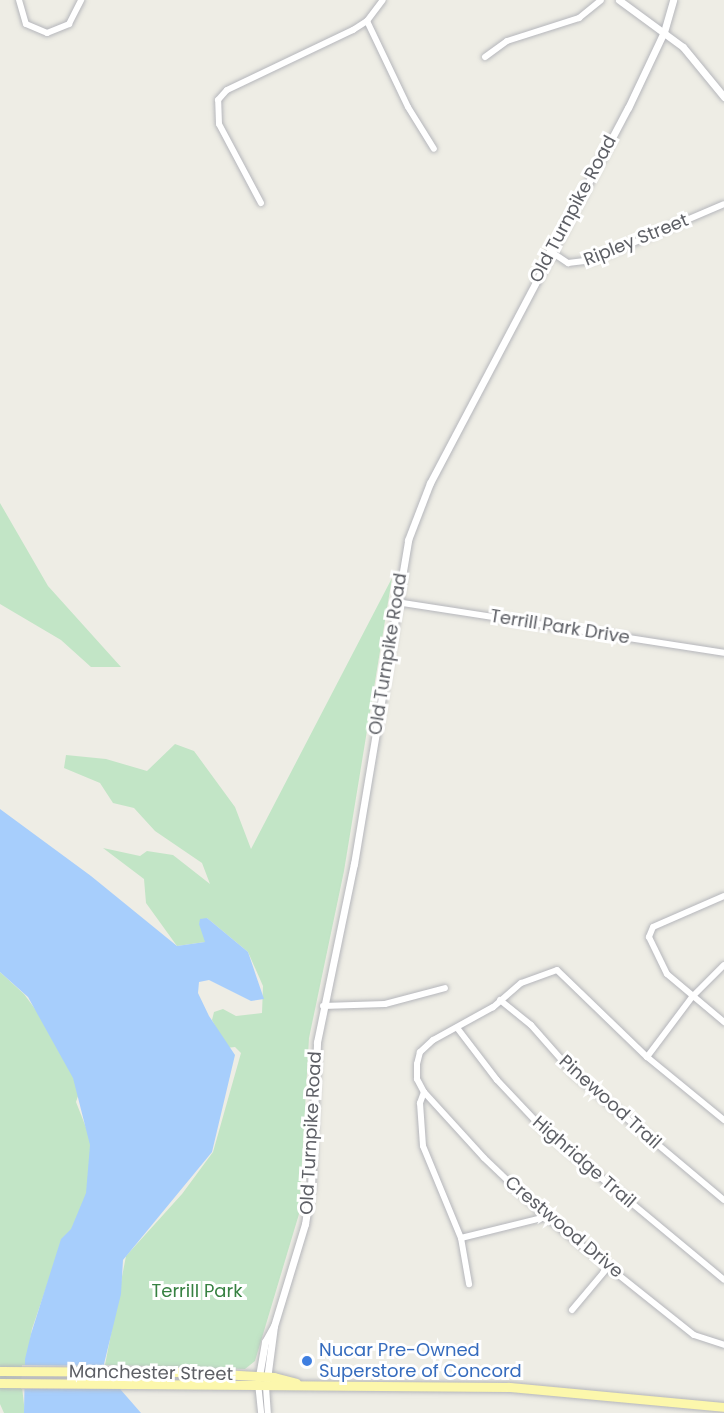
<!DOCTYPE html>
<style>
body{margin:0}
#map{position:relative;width:724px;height:1413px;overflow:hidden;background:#eeede5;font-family:Poppins,sans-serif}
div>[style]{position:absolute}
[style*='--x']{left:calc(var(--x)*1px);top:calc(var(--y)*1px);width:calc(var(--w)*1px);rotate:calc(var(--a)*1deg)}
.green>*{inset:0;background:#c2e5c6}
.water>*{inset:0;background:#a7cefc}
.pier>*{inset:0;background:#eeede5}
.roads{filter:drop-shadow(0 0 2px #b5b6bb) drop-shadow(0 0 2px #b5b6bb)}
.minor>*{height:6px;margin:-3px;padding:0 3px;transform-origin:3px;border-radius:3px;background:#fff}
.tertiary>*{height:7px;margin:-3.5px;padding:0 3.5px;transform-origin:3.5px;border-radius:3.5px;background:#fff}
.primary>*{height:9px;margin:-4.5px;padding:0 4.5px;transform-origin:4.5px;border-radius:4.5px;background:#fcf7ac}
.dots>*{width:16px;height:16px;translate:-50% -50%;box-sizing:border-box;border:3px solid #fff;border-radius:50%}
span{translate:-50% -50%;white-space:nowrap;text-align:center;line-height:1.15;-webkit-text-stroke:6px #fff;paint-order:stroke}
.street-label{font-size:18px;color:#5d5f65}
.park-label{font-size:18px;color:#378142}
.shop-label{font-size:18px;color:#366cbe}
.left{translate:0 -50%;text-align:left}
</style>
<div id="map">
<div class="green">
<i style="clip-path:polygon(0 503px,48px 586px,121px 667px,91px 667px,61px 640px,0 604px)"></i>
<i style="clip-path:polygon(392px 578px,344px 871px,309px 1038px,299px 1214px,255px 1361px,245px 1369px,105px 1365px,126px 1256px,182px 1194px,213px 1152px,241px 1053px,235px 1047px,226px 1048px,212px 1020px,214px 1012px,223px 1009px,236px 1016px,262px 1013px,263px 986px,248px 952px,207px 918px,199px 923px,206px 936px,205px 942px,177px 946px,146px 903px,144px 879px,103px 848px,140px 856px,147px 851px,173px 855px,210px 884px,202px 863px,155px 831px,134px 808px,113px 803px,100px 783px,64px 768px,66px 755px,106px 759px,147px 771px,175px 744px,194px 751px,235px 807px,251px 849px)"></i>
<i style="clip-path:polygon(0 972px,24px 994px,61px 1044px,79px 1093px,76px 1102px,91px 1140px,95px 1179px,78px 1219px,59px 1250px,32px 1329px,22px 1387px,25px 1413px,4px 1413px,0 1404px)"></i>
</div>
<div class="water">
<i style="clip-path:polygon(0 809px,91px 876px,177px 946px,205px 942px,199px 924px,200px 919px,207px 918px,248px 952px,264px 999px,251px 1001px,209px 980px,199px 982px,198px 993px,209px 1016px,235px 1055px,212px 1152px,123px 1260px,121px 1294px,104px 1364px,107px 1374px,141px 1413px,24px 1413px,25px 1359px,31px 1334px,61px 1239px,71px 1229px,86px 1193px,90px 1145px,73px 1078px,28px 997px,0 972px)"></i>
</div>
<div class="pier">
<i style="clip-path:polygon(22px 1365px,107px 1366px,123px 1389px,21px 1389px)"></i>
</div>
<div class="roads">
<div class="minor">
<i style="--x:19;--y:0;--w:25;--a:74"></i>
<i style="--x:26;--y:24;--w:23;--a:23"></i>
<i style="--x:47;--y:33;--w:24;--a:-22"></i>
<i style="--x:69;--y:24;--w:27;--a:-63"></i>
<i style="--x:367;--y:21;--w:95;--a:64.5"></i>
<i style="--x:408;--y:107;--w:49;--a:58.2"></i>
<i style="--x:485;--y:57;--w:27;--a:-36"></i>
<i style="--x:507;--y:41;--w:76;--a:-17.7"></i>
<i style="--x:579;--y:18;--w:28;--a:-39"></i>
<i style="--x:261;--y:203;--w:89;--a:-118"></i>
<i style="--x:219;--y:124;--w:24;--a:-92"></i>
<i style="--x:218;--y:100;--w:13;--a:-48"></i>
<i style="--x:227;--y:90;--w:140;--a:-25.5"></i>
<i style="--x:353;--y:30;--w:17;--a:-33"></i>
<i style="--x:367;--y:21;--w:26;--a:-53"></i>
<i style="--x:550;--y:251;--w:22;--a:34"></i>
<i style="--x:568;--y:263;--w:25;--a:-7"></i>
<i style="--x:593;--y:260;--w:142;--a:-23.1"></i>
<i style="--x:396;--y:602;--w:332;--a:8.8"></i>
<i style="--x:724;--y:896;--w:77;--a:156.4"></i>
<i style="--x:653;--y:927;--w:11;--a:112"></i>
<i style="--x:649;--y:937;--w:41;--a:64.1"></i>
<i style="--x:667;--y:974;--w:75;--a:40.1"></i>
<i style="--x:500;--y:1000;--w:40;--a:39"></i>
<i style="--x:531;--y:1025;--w:67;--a:48.7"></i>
<i style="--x:575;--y:1075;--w:194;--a:40"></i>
<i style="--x:323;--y:1006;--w:62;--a:-1.8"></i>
<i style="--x:385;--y:1004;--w:62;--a:-14.9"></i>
<i style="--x:458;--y:1029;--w:64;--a:52.6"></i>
<i style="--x:497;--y:1080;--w:71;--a:46.7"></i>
<i style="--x:546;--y:1132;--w:231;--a:39.7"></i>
<i style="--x:647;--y:1057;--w:75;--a:-53.1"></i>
<i style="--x:692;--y:997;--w:45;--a:-45"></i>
<i style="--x:424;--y:1092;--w:12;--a:110"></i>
<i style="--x:420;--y:1103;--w:43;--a:86"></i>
<i style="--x:423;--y:1146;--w:100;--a:67.6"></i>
<i style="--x:461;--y:1238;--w:47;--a:80.1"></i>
<i style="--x:724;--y:1120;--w:99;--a:-140.7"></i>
<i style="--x:647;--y:1057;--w:125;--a:-136"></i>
<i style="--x:557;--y:970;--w:38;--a:160"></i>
<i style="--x:521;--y:983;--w:37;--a:139"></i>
<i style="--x:493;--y:1007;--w:68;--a:151.2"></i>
<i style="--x:433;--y:1040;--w:18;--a:137"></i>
<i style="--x:420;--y:1052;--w:12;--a:104"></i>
<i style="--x:417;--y:1064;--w:15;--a:90"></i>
<i style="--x:417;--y:1079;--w:15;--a:62"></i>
<i style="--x:424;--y:1092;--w:89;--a:47.7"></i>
<i style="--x:484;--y:1158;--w:86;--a:43.6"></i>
<i style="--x:546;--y:1217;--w:189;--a:38.6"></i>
<i style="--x:694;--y:1335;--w:32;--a:18"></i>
<i style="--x:461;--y:1238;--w:88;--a:-13.9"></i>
<i style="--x:572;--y:1310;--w:57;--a:-49.9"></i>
<i style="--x:258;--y:1383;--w:30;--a:84"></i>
<i style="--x:266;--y:1387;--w:26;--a:86"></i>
</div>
<div class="tertiary">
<i style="--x:619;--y:0;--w:79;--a:36.3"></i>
<i style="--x:683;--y:47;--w:65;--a:50.6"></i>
<i style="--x:259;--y:1376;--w:35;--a:-80"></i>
<i style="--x:265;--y:1342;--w:18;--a:-61"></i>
<i style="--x:274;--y:1326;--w:107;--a:-73.1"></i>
<i style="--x:305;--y:1224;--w:37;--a:-81"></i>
<i style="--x:311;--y:1187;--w:145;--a:-87.6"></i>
<i style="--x:317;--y:1042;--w:182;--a:-78.3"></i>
<i style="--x:354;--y:864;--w:328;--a:-80.5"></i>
<i style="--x:408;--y:540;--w:61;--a:-68.9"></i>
<i style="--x:430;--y:483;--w:424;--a:-62.2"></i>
<i style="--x:628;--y:108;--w:84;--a:-64.7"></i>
<i style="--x:664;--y:32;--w:33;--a:-74"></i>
<i style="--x:267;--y:1379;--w:53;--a:-82.5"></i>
</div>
<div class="primary">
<i style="--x:0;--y:1371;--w:186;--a:0.3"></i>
<i style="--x:186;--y:1372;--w:88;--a:3.3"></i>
<i style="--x:274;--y:1377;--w:23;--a:15"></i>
<i style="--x:0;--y:1383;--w:509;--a:0.45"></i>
<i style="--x:509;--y:1387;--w:216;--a:5.3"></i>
</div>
</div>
<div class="dots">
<i style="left:307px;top:1361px;background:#3f7fe0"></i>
</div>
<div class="street-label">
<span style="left:573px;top:209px;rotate:-62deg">Old Turnpike Road</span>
<span style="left:636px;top:240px;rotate:-22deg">Ripley Street</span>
<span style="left:560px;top:627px;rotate:9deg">Terrill Park Drive</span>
<span style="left:388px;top:654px;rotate:-81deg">Old Turnpike Road</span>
<span style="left:610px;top:1102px;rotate:42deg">Pinewood Trail</span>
<span style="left:311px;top:1133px;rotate:-87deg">Old Turnpike Road</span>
<span style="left:584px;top:1162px;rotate:41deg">Highridge Trail</span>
<span style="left:564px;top:1227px;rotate:40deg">Crestwood Drive</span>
<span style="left:151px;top:1373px;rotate:1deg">Manchester Street</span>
</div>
<div class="park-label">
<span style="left:197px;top:1291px">Terrill Park</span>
</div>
<div class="shop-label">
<span class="left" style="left:319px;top:1361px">Nucar Pre-Owned<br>Superstore of Concord</span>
</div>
</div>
